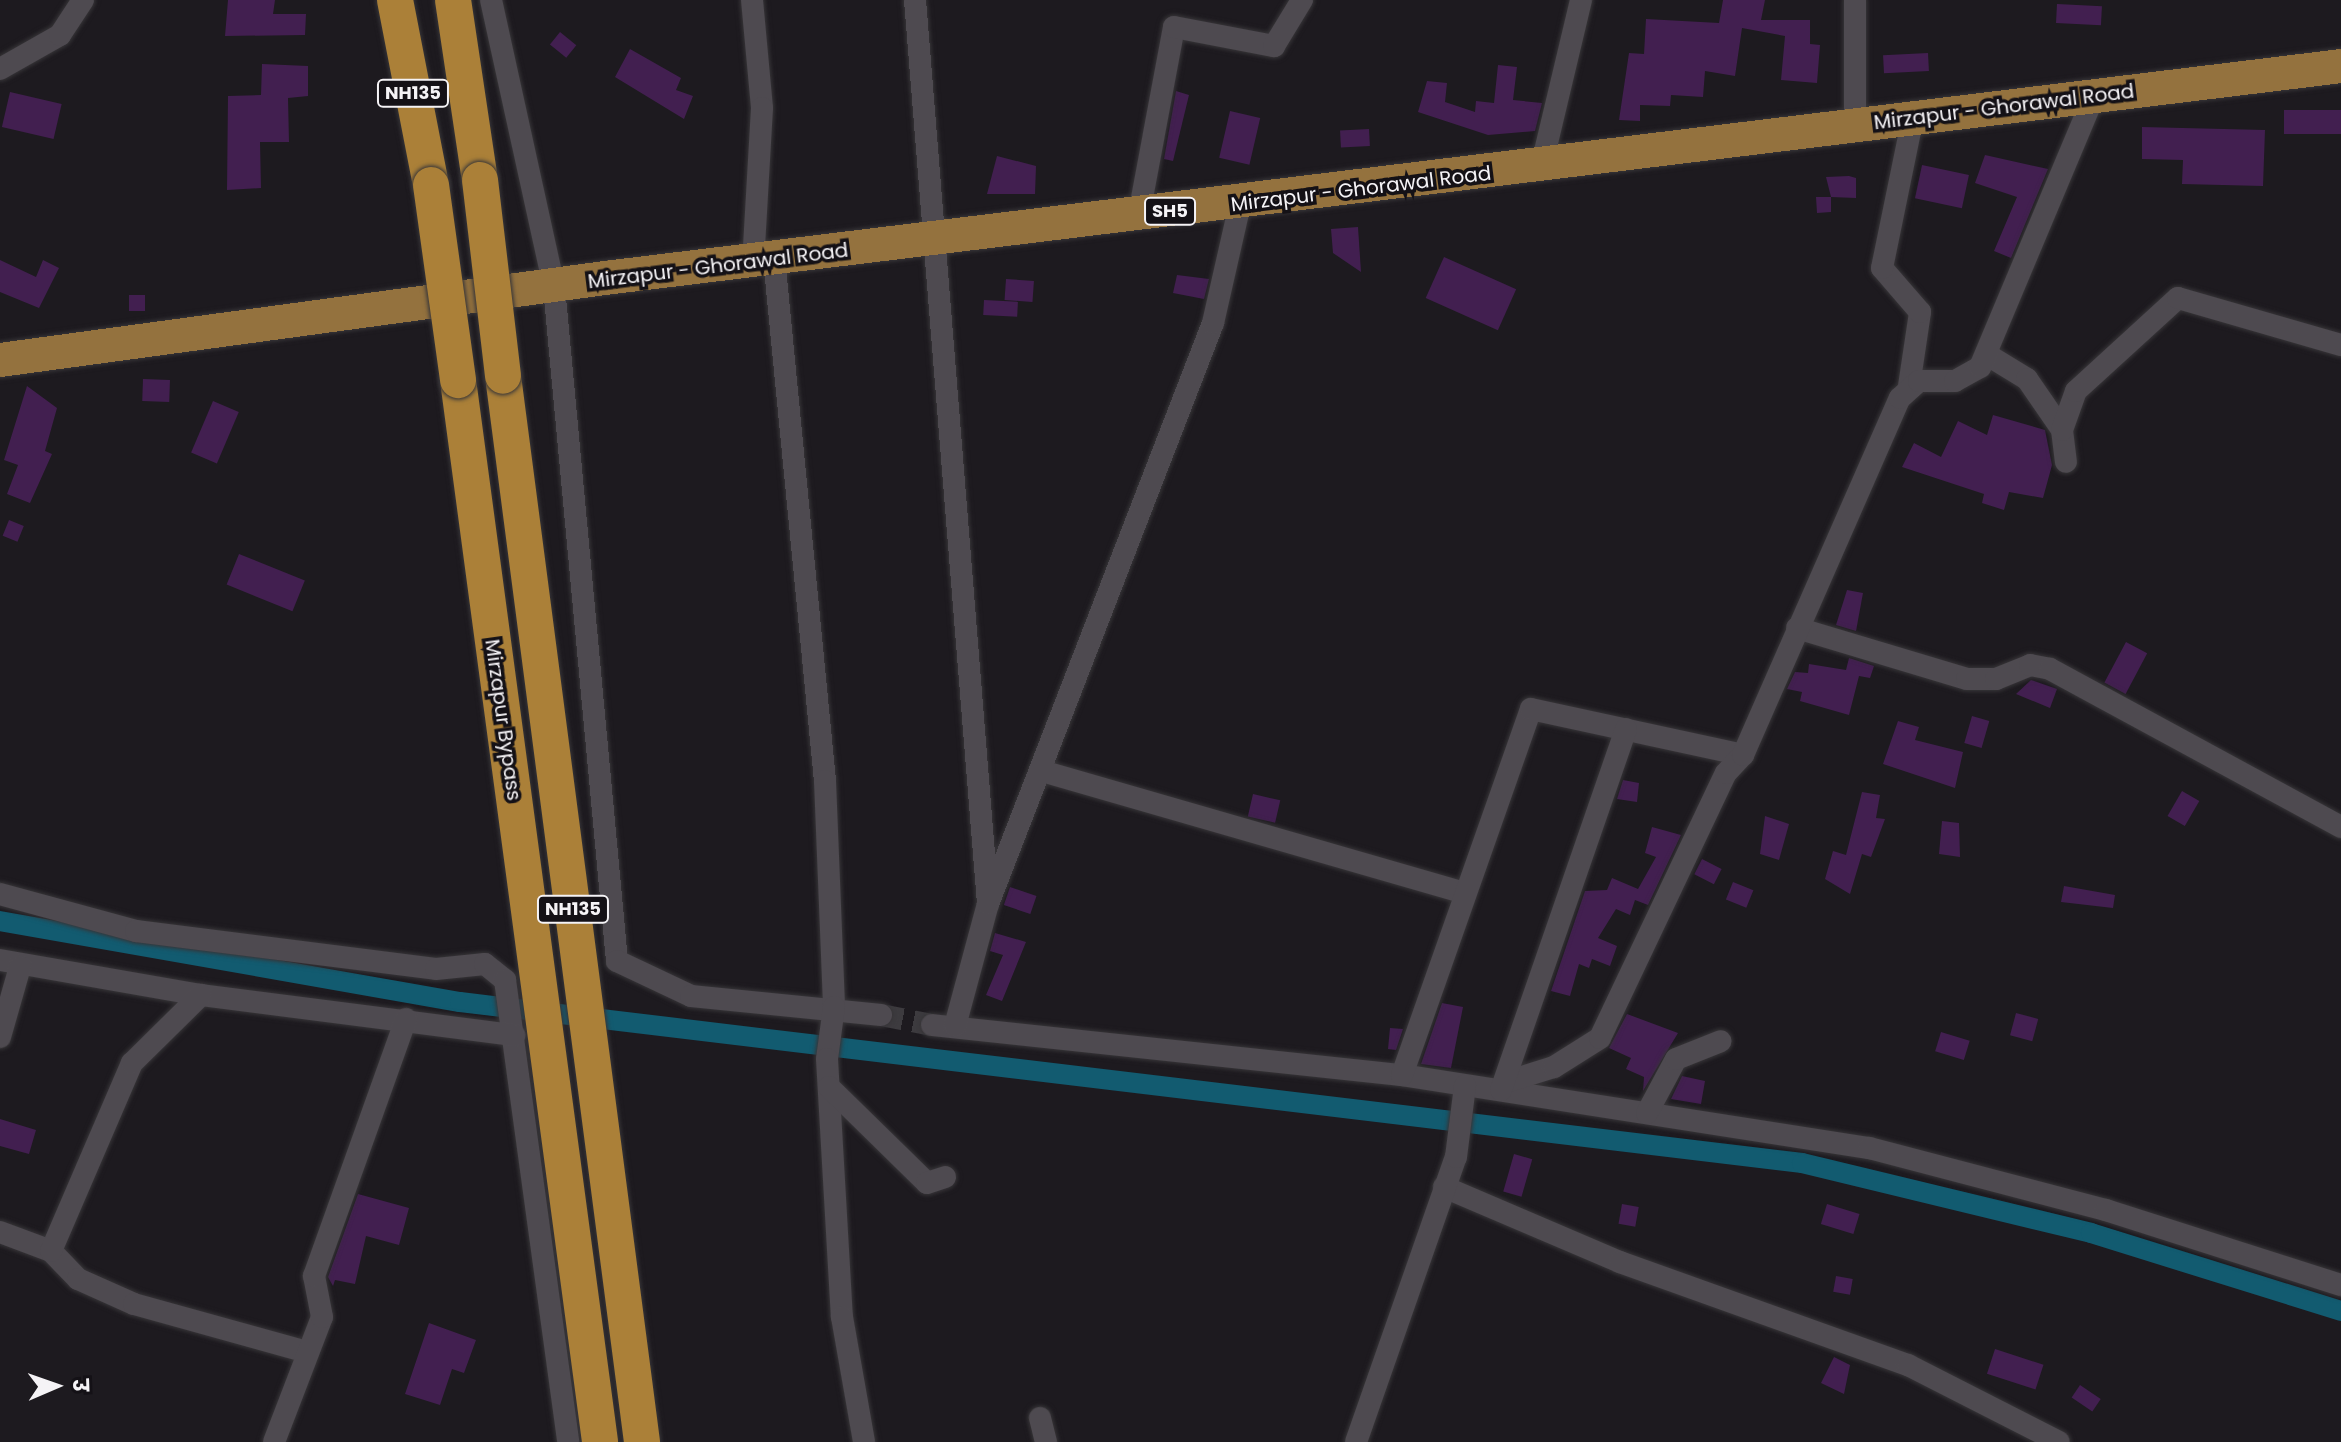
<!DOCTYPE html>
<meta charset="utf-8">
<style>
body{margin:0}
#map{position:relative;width:2341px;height:1442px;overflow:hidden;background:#1d1a1f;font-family:Poppins,"Noto Sans Devanagari",sans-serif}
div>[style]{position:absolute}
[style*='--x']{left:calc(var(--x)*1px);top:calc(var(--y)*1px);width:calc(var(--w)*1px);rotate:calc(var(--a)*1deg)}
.canal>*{height:20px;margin:-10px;padding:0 10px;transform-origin:10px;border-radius:10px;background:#125b70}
.building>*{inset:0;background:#421f50;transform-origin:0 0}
.minor-tunnel>*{height:22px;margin-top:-11px;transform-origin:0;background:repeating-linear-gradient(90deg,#3d3b3f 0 22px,transparent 0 33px)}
.roads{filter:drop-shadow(0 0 2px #373538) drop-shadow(0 0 2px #373538)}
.minor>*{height:22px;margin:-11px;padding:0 11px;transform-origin:11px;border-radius:11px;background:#4e4a50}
.primary>*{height:34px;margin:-17px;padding:0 17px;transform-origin:17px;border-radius:17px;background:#94723e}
.trunk>*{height:36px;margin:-18px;padding:0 18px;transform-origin:18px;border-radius:18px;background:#ab8038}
.bridges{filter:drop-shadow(0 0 2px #373538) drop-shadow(0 0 2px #373538)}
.trunk-bridge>*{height:36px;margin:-18px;padding:0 18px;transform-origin:18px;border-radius:18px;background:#ab8038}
span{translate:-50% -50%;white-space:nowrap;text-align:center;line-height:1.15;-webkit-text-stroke:7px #141116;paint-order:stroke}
.shield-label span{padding:2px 6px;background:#141116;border:2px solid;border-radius:6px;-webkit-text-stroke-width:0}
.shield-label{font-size:18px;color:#f5f3f6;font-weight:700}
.street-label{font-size:20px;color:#f5f3f6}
.north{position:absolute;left:16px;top:1346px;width:80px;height:80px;-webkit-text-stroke:6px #141116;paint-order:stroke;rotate:88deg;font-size:22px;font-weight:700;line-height:32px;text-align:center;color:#f5f3f6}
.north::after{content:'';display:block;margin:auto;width:28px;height:36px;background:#f5f3f6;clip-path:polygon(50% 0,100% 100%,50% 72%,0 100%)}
</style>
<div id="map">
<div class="canal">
<i style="--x:0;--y:921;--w:467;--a:10"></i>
<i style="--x:460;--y:1002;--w:1352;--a:6.84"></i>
<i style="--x:1802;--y:1163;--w:297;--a:13.6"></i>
<i style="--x:2091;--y:1233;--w:262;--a:17.3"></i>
</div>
<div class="building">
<i style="clip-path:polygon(228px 0,275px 0,273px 14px,306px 14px,305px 35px,225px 36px)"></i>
<i style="clip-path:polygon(1723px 0,1765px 0,1761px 20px,1810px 20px,1810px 44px,1820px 45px,1817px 83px,1781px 80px,1785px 36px,1742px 28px,1735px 76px,1705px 71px,1703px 97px,1671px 95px,1670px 106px,1640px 105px,1640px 121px,1619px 120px,1629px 53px,1644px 54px,1646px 19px,1719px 23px)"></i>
<i style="left:2057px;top:4px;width:45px;height:19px;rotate:3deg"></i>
<i style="left:560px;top:32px;width:21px;height:16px;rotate:39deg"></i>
<i style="clip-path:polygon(630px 49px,681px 78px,676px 90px,693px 96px,684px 119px,615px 77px)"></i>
<i style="left:1928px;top:53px;width:18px;height:45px;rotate:87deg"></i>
<i style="clip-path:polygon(262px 64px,308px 66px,308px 96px,288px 98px,289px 142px,260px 142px,261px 188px,227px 190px,228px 96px,261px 95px)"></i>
<i style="clip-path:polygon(1498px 65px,1517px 67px,1513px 100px,1542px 103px,1535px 131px,1488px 135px,1418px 112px,1427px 81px,1447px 83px,1445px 102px,1475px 112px,1476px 101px,1494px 103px)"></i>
<i style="clip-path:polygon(1176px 91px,1189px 95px,1173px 161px,1164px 159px)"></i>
<i style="left:10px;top:92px;width:53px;height:36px;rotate:13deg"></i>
<i style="left:2341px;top:110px;width:24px;height:57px;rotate:90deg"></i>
<i style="left:1230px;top:111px;width:31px;height:48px;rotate:13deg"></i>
<i style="clip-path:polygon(2142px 127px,2265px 130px,2263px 186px,2182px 184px,2183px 160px,2142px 159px)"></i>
<i style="left:1369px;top:129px;width:17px;height:29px;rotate:87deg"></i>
<i style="clip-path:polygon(1985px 155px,2048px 169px,2011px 258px,1994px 251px,2017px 197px,1975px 183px)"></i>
<i style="clip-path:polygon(997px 156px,1036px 166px,1035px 194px,987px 194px)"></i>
<i style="left:1922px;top:165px;width:48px;height:34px;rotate:12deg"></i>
<i style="clip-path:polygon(1849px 176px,1856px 178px,1856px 198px,1831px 197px,1831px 212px,1817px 213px,1816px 197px,1831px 197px,1826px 177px)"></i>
<i style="clip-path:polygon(1358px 227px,1361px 272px,1333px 253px,1331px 229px)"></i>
<i style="left:1444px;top:257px;width:79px;height:45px;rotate:24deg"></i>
<i style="clip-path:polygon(0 260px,36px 277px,43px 260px,59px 268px,39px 308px,0 292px)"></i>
<i style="clip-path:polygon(1177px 275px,1209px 279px,1204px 299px,1173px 293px)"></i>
<i style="left:1006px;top:279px;width:28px;height:21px;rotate:4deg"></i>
<i style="left:129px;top:295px;width:16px;height:16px"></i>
<i style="left:984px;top:300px;width:34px;height:15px;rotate:3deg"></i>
<i style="left:143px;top:379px;width:27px;height:22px;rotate:2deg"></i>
<i style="clip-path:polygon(27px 386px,57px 408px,45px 451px,52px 454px,30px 503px,7px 494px,18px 465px,4px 460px)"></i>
<i style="left:213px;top:401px;width:28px;height:56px;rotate:23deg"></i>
<i style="clip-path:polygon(1993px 415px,2045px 430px,2052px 465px,2043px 498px,2009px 492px,2004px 510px,1982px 503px,1984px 494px,1902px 467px,1914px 443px,1941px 457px,1958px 421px,1987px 435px)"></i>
<i style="left:9px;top:520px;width:16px;height:17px;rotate:22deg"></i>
<i style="left:239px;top:554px;width:71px;height:33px;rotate:22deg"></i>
<i style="clip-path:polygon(1847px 590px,1863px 593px,1856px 631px,1836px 625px)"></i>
<i style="left:2126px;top:642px;width:24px;height:46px;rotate:28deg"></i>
<i style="clip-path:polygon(1849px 658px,1874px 666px,1870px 678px,1859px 676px,1849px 715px,1800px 701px,1802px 692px,1787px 689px,1795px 672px,1808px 673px,1809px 664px,1846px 670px)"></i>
<i style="clip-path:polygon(2031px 680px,2057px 689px,2050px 708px,2016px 694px)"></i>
<i style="left:1972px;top:716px;width:18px;height:28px;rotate:16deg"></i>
<i style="clip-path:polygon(1898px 721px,1919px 727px,1915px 740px,1963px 752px,1955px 788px,1883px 764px)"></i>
<i style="clip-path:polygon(1623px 780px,1639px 783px,1637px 802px,1617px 799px)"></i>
<i style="left:2182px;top:791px;width:20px;height:29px;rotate:30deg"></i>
<i style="clip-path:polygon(1862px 792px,1880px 795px,1876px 818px,1885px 819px,1871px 857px,1862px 854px,1850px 894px,1825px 879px,1833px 851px,1846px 855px)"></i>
<i style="left:1253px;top:794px;width:28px;height:23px;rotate:13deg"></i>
<i style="clip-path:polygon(1765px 816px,1789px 824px,1779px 860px,1760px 854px)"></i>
<i style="clip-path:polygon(1942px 821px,1959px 823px,1960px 857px,1939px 854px)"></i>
<i style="clip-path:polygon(1652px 827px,1681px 835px,1648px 905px,1635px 900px,1630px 915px,1616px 909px,1598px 938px,1617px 946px,1610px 966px,1592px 959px,1589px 968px,1579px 964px,1570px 996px,1551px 991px,1585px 891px,1607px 890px,1612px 878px,1638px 889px,1656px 857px,1645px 853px)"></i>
<i style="left:1702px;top:859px;width:22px;height:17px;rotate:27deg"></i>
<i style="left:1733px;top:882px;width:22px;height:19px;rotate:22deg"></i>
<i style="clip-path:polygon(2064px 886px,2115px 895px,2113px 908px,2061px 902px)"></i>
<i style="left:1010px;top:887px;width:28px;height:19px;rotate:19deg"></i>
<i style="clip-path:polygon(995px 933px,1026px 942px,1002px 1001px,986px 995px,1003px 955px,990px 951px)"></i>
<i style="clip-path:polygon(1442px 1003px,1463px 1007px,1451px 1068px,1421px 1064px)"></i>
<i style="left:2016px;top:1013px;width:23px;height:23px;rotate:15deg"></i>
<i style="clip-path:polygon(1627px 1014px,1678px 1033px,1643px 1091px,1644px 1077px,1626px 1069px,1631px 1058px,1609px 1048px)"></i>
<i style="clip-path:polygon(1390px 1028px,1403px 1029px,1396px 1050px,1388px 1049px)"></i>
<i style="left:1941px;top:1032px;width:30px;height:20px;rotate:17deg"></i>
<i style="clip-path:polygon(1682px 1076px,1705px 1081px,1701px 1104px,1671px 1099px)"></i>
<i style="clip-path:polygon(0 1119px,36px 1130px,29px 1154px,0 1146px)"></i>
<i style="left:1514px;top:1154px;width:19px;height:39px;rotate:16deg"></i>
<i style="clip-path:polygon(358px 1194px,409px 1208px,399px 1245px,366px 1236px,355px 1284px,335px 1280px,333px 1286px,328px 1277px)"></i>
<i style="left:1622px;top:1204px;width:17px;height:20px;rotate:10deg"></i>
<i style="left:1827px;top:1204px;width:34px;height:21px;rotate:17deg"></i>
<i style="left:1836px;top:1276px;width:17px;height:16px;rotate:10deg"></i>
<i style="clip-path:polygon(429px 1323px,476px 1340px,464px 1373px,452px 1369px,440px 1405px,405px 1394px)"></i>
<i style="left:1995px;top:1349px;width:51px;height:26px;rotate:18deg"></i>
<i style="clip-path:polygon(1834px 1357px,1850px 1365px,1844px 1394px,1821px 1383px)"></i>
<i style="left:2080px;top:1385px;width:25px;height:15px;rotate:34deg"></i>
</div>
<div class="minor-tunnel">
<i style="--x:881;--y:1015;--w:52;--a:11.1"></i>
</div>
<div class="roads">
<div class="minor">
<i style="--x:491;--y:0;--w:294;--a:77.6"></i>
<i style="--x:554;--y:287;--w:677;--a:84.66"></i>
<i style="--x:617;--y:961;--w:82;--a:25.3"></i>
<i style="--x:691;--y:996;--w:191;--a:5.7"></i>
<i style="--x:752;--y:0;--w:108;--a:84.7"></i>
<i style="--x:762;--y:108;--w:154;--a:93.3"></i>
<i style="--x:915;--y:0;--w:907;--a:85.38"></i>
<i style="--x:0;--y:69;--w:69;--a:-29.5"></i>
<i style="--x:60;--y:35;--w:42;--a:-56.7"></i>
<i style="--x:1855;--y:124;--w:124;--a:-90"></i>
<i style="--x:1541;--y:168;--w:173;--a:-76.6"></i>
<i style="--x:1139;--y:214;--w:190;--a:-79.4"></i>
<i style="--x:1174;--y:27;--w:102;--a:10.8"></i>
<i style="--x:1274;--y:46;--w:54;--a:-58.7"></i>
<i style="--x:774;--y:258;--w:525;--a:84.43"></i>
<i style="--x:825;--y:781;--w:226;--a:87.7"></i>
<i style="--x:834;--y:1007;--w:52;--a:97.7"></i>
<i style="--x:827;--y:1059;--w:258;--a:86.7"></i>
<i style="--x:842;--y:1317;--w:127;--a:80"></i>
<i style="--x:1986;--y:354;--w:48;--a:31.4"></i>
<i style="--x:2027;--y:379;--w:62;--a:55.5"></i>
<i style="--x:2062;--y:430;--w:32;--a:83"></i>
<i style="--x:1909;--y:386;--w:75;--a:-81.5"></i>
<i style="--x:1920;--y:312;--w:58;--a:-130.8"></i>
<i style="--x:1882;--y:268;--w:154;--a:-78.4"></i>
<i style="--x:2062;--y:430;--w:41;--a:-70.3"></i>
<i style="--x:2076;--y:391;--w:138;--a:-42.4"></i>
<i style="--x:2178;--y:298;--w:170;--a:16.1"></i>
<i style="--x:1797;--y:628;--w:177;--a:16.7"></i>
<i style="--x:1967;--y:679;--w:29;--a:0"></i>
<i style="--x:1996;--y:679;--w:37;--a:-22"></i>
<i style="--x:2030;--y:665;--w:20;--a:11"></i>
<i style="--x:2050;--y:669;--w:331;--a:28.5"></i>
<i style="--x:1042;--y:771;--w:439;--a:16.1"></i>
<i style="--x:0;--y:894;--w:141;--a:15.2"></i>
<i style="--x:136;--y:931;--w:302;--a:7.2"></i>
<i style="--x:436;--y:969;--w:49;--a:-5.8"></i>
<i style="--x:485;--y:964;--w:26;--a:39"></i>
<i style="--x:505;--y:980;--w:466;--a:82.2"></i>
<i style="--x:0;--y:960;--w:204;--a:9.9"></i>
<i style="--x:201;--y:995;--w:316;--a:7.3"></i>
<i style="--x:932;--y:1025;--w:473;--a:6.1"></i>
<i style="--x:1402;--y:1075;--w:473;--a:8.9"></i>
<i style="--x:1869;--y:1148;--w:245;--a:14.7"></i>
<i style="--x:2106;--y:1210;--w:247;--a:17.7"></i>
<i style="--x:955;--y:1026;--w:126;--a:-74.9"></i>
<i style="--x:988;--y:904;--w:623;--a:-68.83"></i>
<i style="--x:1213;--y:323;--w:122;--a:-77.2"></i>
<i style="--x:0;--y:1037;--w:73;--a:-74.1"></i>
<i style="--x:1402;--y:1075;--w:388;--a:-70.6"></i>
<i style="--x:1531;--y:709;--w:217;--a:12.2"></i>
<i style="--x:1506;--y:1082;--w:50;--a:-17.4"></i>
<i style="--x:1554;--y:1067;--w:54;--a:-32.2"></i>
<i style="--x:1600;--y:1038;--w:293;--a:-64.6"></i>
<i style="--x:1726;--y:773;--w:25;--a:-47"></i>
<i style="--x:1743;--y:755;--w:390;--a:-66.3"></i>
<i style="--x:1900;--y:398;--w:25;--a:-42"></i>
<i style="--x:1919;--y:381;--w:36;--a:0"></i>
<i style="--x:1955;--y:381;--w:29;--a:-29"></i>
<i style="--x:1980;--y:367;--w:294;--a:-67.2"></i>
<i style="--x:829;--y:1087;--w:137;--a:44.4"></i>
<i style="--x:927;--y:1183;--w:19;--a:-18"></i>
<i style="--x:1501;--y:1090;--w:382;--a:-70.9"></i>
<i style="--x:1647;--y:1113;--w:61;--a:-61.8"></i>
<i style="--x:1676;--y:1059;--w:48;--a:-21.8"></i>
<i style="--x:1444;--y:1187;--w:191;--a:23.1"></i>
<i style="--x:1620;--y:1262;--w:306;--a:19.7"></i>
<i style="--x:1908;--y:1365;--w:169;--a:27"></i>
<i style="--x:0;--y:1232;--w:54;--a:20.4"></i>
<i style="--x:51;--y:1251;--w:39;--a:46"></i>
<i style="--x:78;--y:1279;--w:61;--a:24.1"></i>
<i style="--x:134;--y:1304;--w:180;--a:15.5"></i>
<i style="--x:51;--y:1251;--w:205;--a:-66.7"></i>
<i style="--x:132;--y:1063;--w:97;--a:-44.6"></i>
<i style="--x:1040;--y:1418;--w:25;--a:76"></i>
<i style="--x:274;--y:1442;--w:134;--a:-69"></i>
<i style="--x:322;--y:1317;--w:42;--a:-101"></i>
<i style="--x:314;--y:1276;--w:273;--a:-70.3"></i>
<i style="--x:1356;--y:1442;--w:302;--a:-70.7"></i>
<i style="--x:1456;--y:1157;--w:72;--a:-82.8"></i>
</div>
<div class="primary">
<i style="--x:0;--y:360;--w:611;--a:-7.72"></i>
<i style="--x:605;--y:278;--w:1749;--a:-6.96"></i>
</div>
<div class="trunk">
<i style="--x:395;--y:0;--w:188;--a:79"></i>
<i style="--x:453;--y:0;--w:182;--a:81.5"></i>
<i style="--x:503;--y:376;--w:1075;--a:82.57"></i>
<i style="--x:458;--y:380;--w:1071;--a:82.38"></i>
</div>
</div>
<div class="bridges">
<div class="trunk-bridge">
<i style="--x:480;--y:180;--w:197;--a:83.3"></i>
<i style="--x:431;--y:185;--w:197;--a:82.1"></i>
</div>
</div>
<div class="shield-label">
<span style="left:413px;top:93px">NH135</span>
<span style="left:1170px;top:211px">SH5</span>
<span style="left:573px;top:909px">NH135</span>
</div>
<div class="street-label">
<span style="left:2004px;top:107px;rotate:-7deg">Mirzapur - Ghorawal Road</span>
<span style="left:1361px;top:189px;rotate:-7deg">Mirzapur - Ghorawal Road</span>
<span style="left:718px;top:266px;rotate:-7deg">Mirzapur - Ghorawal Road</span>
<span style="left:503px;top:720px;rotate:82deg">Mirzapur Bypass</span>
</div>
<div class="north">उ</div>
</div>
